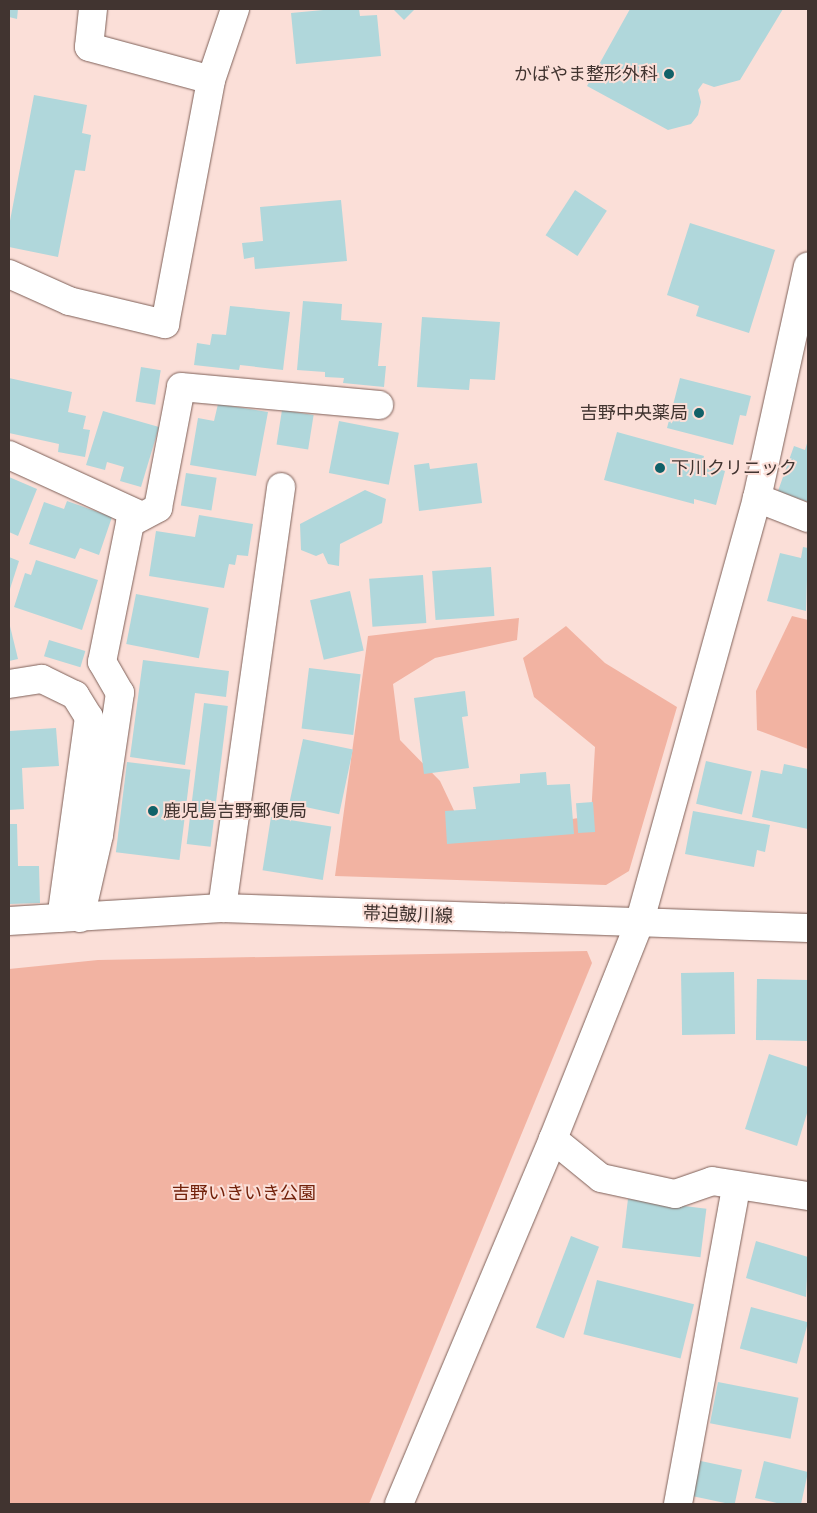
<!DOCTYPE html>
<meta charset="utf-8">
<style>
body{margin:0}
#map{position:relative;width:817px;height:1513px;overflow:hidden;background:#fbdfd8;font-family:"Space Grotesk","Noto Sans JP",sans-serif}
div>[style]{position:absolute}
[style*='--x']{left:calc(var(--x)*1px);top:calc(var(--y)*1px);width:calc(var(--w)*1px);rotate:calc(var(--a)*1deg)}
.green>*{inset:0;background:#f2b3a2}
.building>*{inset:0;background:#b0d7db;transform-origin:0 0}
.roads{filter:drop-shadow(0 0 1px #7e6058) drop-shadow(0 0 1px #7e6058)}
.minor>*{height:28px;margin:-14px;padding:0 14px;transform-origin:14px;border-radius:14px;background:#fff}
.dots>*{width:14px;height:14px;translate:-50% -50%;box-sizing:border-box;border:2px solid #fbdfd8;border-radius:50%}
span{translate:-50% -50%;white-space:nowrap;text-align:center;line-height:1.15;-webkit-text-stroke:4px #fbdfd8;paint-order:stroke}
.poi-label{font-size:18px;color:#413430}
.right{translate:-100% -50%;text-align:right}
.left{translate:0 -50%;text-align:left}
.street-label{font-size:18px;color:#413430}
.park-label{font-size:18px;color:#72210a}
.frame{position:absolute;inset:0;border:10px solid #413430;pointer-events:none}
</style>
<div id="map">
<div class="green">
<i style="clip-path:polygon(792px 616px,808px 620px,808px 749px,757px 730px,756px 691px)"></i>
<i style="clip-path:polygon(519px 618px,517px 640px,435px 658px,393px 684px,400px 740px,440px 781px,466px 836px,591px 816px,595px 747px,534px 697px,523px 658px,566px 626px,605px 663px,677px 707px,629px 871px,606px 885px,335px 876px,368px 636px)"></i>
<i style="clip-path:polygon(587px 951px,592px 963px,369px 1504px,9px 1504px,9px 969px,98px 960px)"></i>
</div>
<div class="building">
<i style="clip-path:polygon(9px 9px,18px 9px,17px 19px,9px 17px)"></i>
<i style="clip-path:polygon(334px 9px,359px 9px,360px 16px,377px 15px,381px 56px,296px 64px,291px 13px)"></i>
<i style="clip-path:polygon(393px 9px,415px 9px,404px 20px)"></i>
<i style="clip-path:polygon(630px 9px,783px 9px,740px 80px,714px 87px,703px 83px,698px 90px,701px 102px,698px 115px,691px 124px,668px 130px,587px 86px)"></i>
<i style="clip-path:polygon(34px 95px,87px 105px,82px 133px,91px 135px,85px 171px,75px 170px,58px 257px,9px 247px,9px 226px)"></i>
<i style="left:575px;top:190px;width:38px;height:54px;rotate:33deg"></i>
<i style="clip-path:polygon(341px 200px,347px 261px,255px 269px,254px 257px,244px 259px,242px 243px,263px 241px,260px 207px)"></i>
<i style="clip-path:polygon(690px 223px,775px 250px,749px 333px,696px 316px,699px 306px,667px 295px)"></i>
<i style="clip-path:polygon(303px 301px,342px 304px,341px 320px,382px 323px,378px 366px,386px 366px,384px 387px,343px 383px,344px 378px,325px 377px,325px 372px,297px 370px)"></i>
<i style="clip-path:polygon(230px 306px,290px 312px,283px 370px,240px 365px,239px 370px,194px 365px,197px 343px,210px 345px,212px 334px,226px 335px)"></i>
<i style="clip-path:polygon(422px 317px,500px 322px,495px 380px,470px 379px,469px 390px,417px 387px)"></i>
<i style="left:141px;top:367px;width:20px;height:35px;rotate:9deg"></i>
<i style="clip-path:polygon(9px 378px,72px 392px,68px 412px,86px 416px,83px 429px,90px 430px,85px 457px,58px 452px,59px 444px,9px 433px)"></i>
<i style="clip-path:polygon(680px 378px,751px 396px,746px 416px,740px 415px,733px 445px,667px 428px)"></i>
<i style="clip-path:polygon(218px 404px,268px 412px,256px 476px,190px 465px,198px 418px,214px 421px)"></i>
<i style="left:282px;top:410px;width:32px;height:35px;rotate:9deg"></i>
<i style="clip-path:polygon(103px 411px,159px 427px,141px 487px,120px 481px,124px 467px,107px 462px,105px 470px,86px 465px)"></i>
<i style="left:339px;top:421px;width:61px;height:53px;rotate:11deg"></i>
<i style="clip-path:polygon(617px 432px,704px 456px,702px 464px,725px 471px,716px 505px,694px 499px,694px 504px,604px 480px)"></i>
<i style="clip-path:polygon(808px 440px,808px 502px,778px 491px,794px 446px,805px 450px)"></i>
<i style="clip-path:polygon(429px 463px,430px 469px,477px 463px,482px 503px,419px 511px,414px 465px)"></i>
<i style="left:186px;top:473px;width:31px;height:33px;rotate:9deg"></i>
<i style="clip-path:polygon(9px 477px,37px 489px,18px 536px,9px 532px)"></i>
<i style="clip-path:polygon(365px 490px,386px 499px,382px 523px,340px 544px,339px 566px,328px 564px,323px 553px,316px 556px,301px 550px,300px 524px)"></i>
<i style="clip-path:polygon(67px 501px,112px 517px,99px 555px,80px 548px,75px 559px,29px 544px,44px 502px,64px 509px)"></i>
<i style="clip-path:polygon(199px 515px,253px 524px,248px 556px,237px 555px,235px 565px,229px 564px,224px 588px,149px 576px,156px 531px,195px 537px)"></i>
<i style="clip-path:polygon(803px 547px,808px 548px,806px 611px,767px 601px,780px 553px,801px 558px)"></i>
<i style="clip-path:polygon(9px 557px,19px 561px,9px 592px)"></i>
<i style="clip-path:polygon(36px 560px,98px 580px,82px 630px,14px 607px,25px 573px,31px 575px)"></i>
<i style="left:491px;top:567px;width:49px;height:59px;rotate:86deg"></i>
<i style="left:423px;top:575px;width:48px;height:54px;rotate:86deg"></i>
<i style="left:350px;top:591px;width:61px;height:41px;rotate:77deg"></i>
<i style="left:136px;top:594px;width:74px;height:51px;rotate:11deg"></i>
<i style="clip-path:polygon(9px 622px,18px 659px,9px 661px)"></i>
<i style="left:49px;top:640px;width:38px;height:17px;rotate:17deg"></i>
<i style="clip-path:polygon(143px 660px,229px 671px,226px 697px,195px 693px,185px 765px,130px 757px)"></i>
<i style="left:309px;top:668px;width:52px;height:61px;rotate:7deg"></i>
<i style="clip-path:polygon(465px 691px,468px 716px,462px 717px,469px 768px,424px 774px,414px 698px)"></i>
<i style="left:204px;top:703px;width:24px;height:142px;rotate:7deg"></i>
<i style="clip-path:polygon(56px 728px,59px 766px,22px 768px,24px 809px,9px 810px,9px 731px)"></i>
<i style="left:303px;top:739px;width:51px;height:66px;rotate:12deg"></i>
<i style="left:706px;top:761px;width:47px;height:44px;rotate:13deg"></i>
<i style="left:127px;top:762px;width:64px;height:91px;rotate:7deg"></i>
<i style="clip-path:polygon(784px 764px,808px 769px,808px 829px,752px 817px,761px 770px,782px 774px)"></i>
<i style="clip-path:polygon(546px 772px,547px 785px,570px 784px,574px 834px,447px 844px,445px 811px,476px 809px,473px 787px,520px 783px,520px 774px)"></i>
<i style="left:593px;top:802px;width:30px;height:17px;rotate:86deg"></i>
<i style="clip-path:polygon(693px 811px,770px 825px,765px 852px,757px 850px,754px 867px,685px 854px)"></i>
<i style="left:271px;top:817px;width:61px;height:54px;rotate:9deg"></i>
<i style="clip-path:polygon(9px 824px,17px 824px,18px 866px,39px 866px,40px 903px,9px 904px)"></i>
<i style="left:734px;top:972px;width:62px;height:53px;rotate:89deg"></i>
<i style="left:757px;top:979px;width:51px;height:61px;rotate:1deg"></i>
<i style="clip-path:polygon(769px 1054px,808px 1067px,808px 1110px,797px 1146px,745px 1129px)"></i>
<i style="left:628px;top:1199px;width:79px;height:49px;rotate:7deg"></i>
<i style="left:571px;top:1236px;width:30px;height:98px;rotate:21deg"></i>
<i style="clip-path:polygon(756px 1241px,808px 1257px,806px 1297px,746px 1278px)"></i>
<i style="left:597px;top:1280px;width:100px;height:56px;rotate:14deg"></i>
<i style="left:751px;top:1307px;width:59px;height:43px;rotate:15deg"></i>
<i style="left:718px;top:1382px;width:82px;height:42px;rotate:11deg"></i>
<i style="left:696px;top:1460px;width:47px;height:36px;rotate:12deg"></i>
<i style="clip-path:polygon(764px 1461px,808px 1472px,801px 1504px,781px 1504px,755px 1498px)"></i>
</div>
<div class="roads">
<div class="minor">
<i style="--x:93;--y:9;--w:38;--a:96"></i>
<i style="--x:89;--y:47;--w:126;--a:15.1"></i>
<i style="--x:9;--y:274;--w:66;--a:24.2"></i>
<i style="--x:69;--y:301;--w:99;--a:13.5"></i>
<i style="--x:165;--y:324;--w:248;--a:-79.3"></i>
<i style="--x:211;--y:80;--w:75;--a:-71.3"></i>
<i style="--x:9;--y:455;--w:146;--a:24.6"></i>
<i style="--x:757;--y:498;--w:55;--a:21.4"></i>
<i style="--x:9;--y:684;--w:33;--a:-9"></i>
<i style="--x:42;--y:679;--w:37;--a:26"></i>
<i style="--x:75;--y:695;--w:26;--a:58"></i>
<i style="--x:89;--y:717;--w:203;--a:97.9"></i>
<i style="--x:222;--y:908;--w:425;--a:-82"></i>
<i style="--x:80;--y:918;--w:85;--a:-77.1"></i>
<i style="--x:99;--y:835;--w:144;--a:-81.6"></i>
<i style="--x:120;--y:693;--w:36;--a:-120"></i>
<i style="--x:102;--y:662;--w:142;--a:-78.6"></i>
<i style="--x:130;--y:523;--w:32;--a:-28"></i>
<i style="--x:158;--y:508;--w:123;--a:-79.2"></i>
<i style="--x:181;--y:387;--w:199;--a:5.2"></i>
<i style="--x:9;--y:921;--w:213;--a:-3.5"></i>
<i style="--x:222;--y:908;--w:586;--a:1.95"></i>
<i style="--x:553;--y:1139;--w:62;--a:39.1"></i>
<i style="--x:601;--y:1178;--w:76;--a:12.2"></i>
<i style="--x:675;--y:1194;--w:39;--a:-19"></i>
<i style="--x:712;--y:1181;--w:97;--a:8.9"></i>
<i style="--x:399;--y:1504;--w:396;--a:-67.1"></i>
<i style="--x:553;--y:1139;--w:232;--a:-68.2"></i>
<i style="--x:639;--y:924;--w:442;--a:-74.5"></i>
<i style="--x:757;--y:498;--w:237;--a:-77.6"></i>
<i style="--x:678;--y:1504;--w:322;--a:-79.6"></i>
</div>
</div>
<div class="dots">
<i style="left:669px;top:74px;background:#116168"></i>
<i style="left:699px;top:413px;background:#116168"></i>
<i style="left:660px;top:468px;background:#116168"></i>
<i style="left:153px;top:811px;background:#116168"></i>
</div>
<div class="poi-label">
<span class="right" style="left:658px;top:74px">かばやま整形外科</span>
<span class="right" style="left:688px;top:413px">吉野中央薬局</span>
<span class="left" style="left:671px;top:468px">下川クリニック</span>
<span class="left" style="left:163px;top:811px">鹿児島吉野郵便局</span>
</div>
<div class="street-label">
<span style="left:408px;top:915px;rotate:2deg">帯迫皷川線</span>
</div>
<div class="park-label">
<span style="left:244px;top:1193px">吉野いきいき公園</span>
</div>
<div class="frame"></div>
</div>
